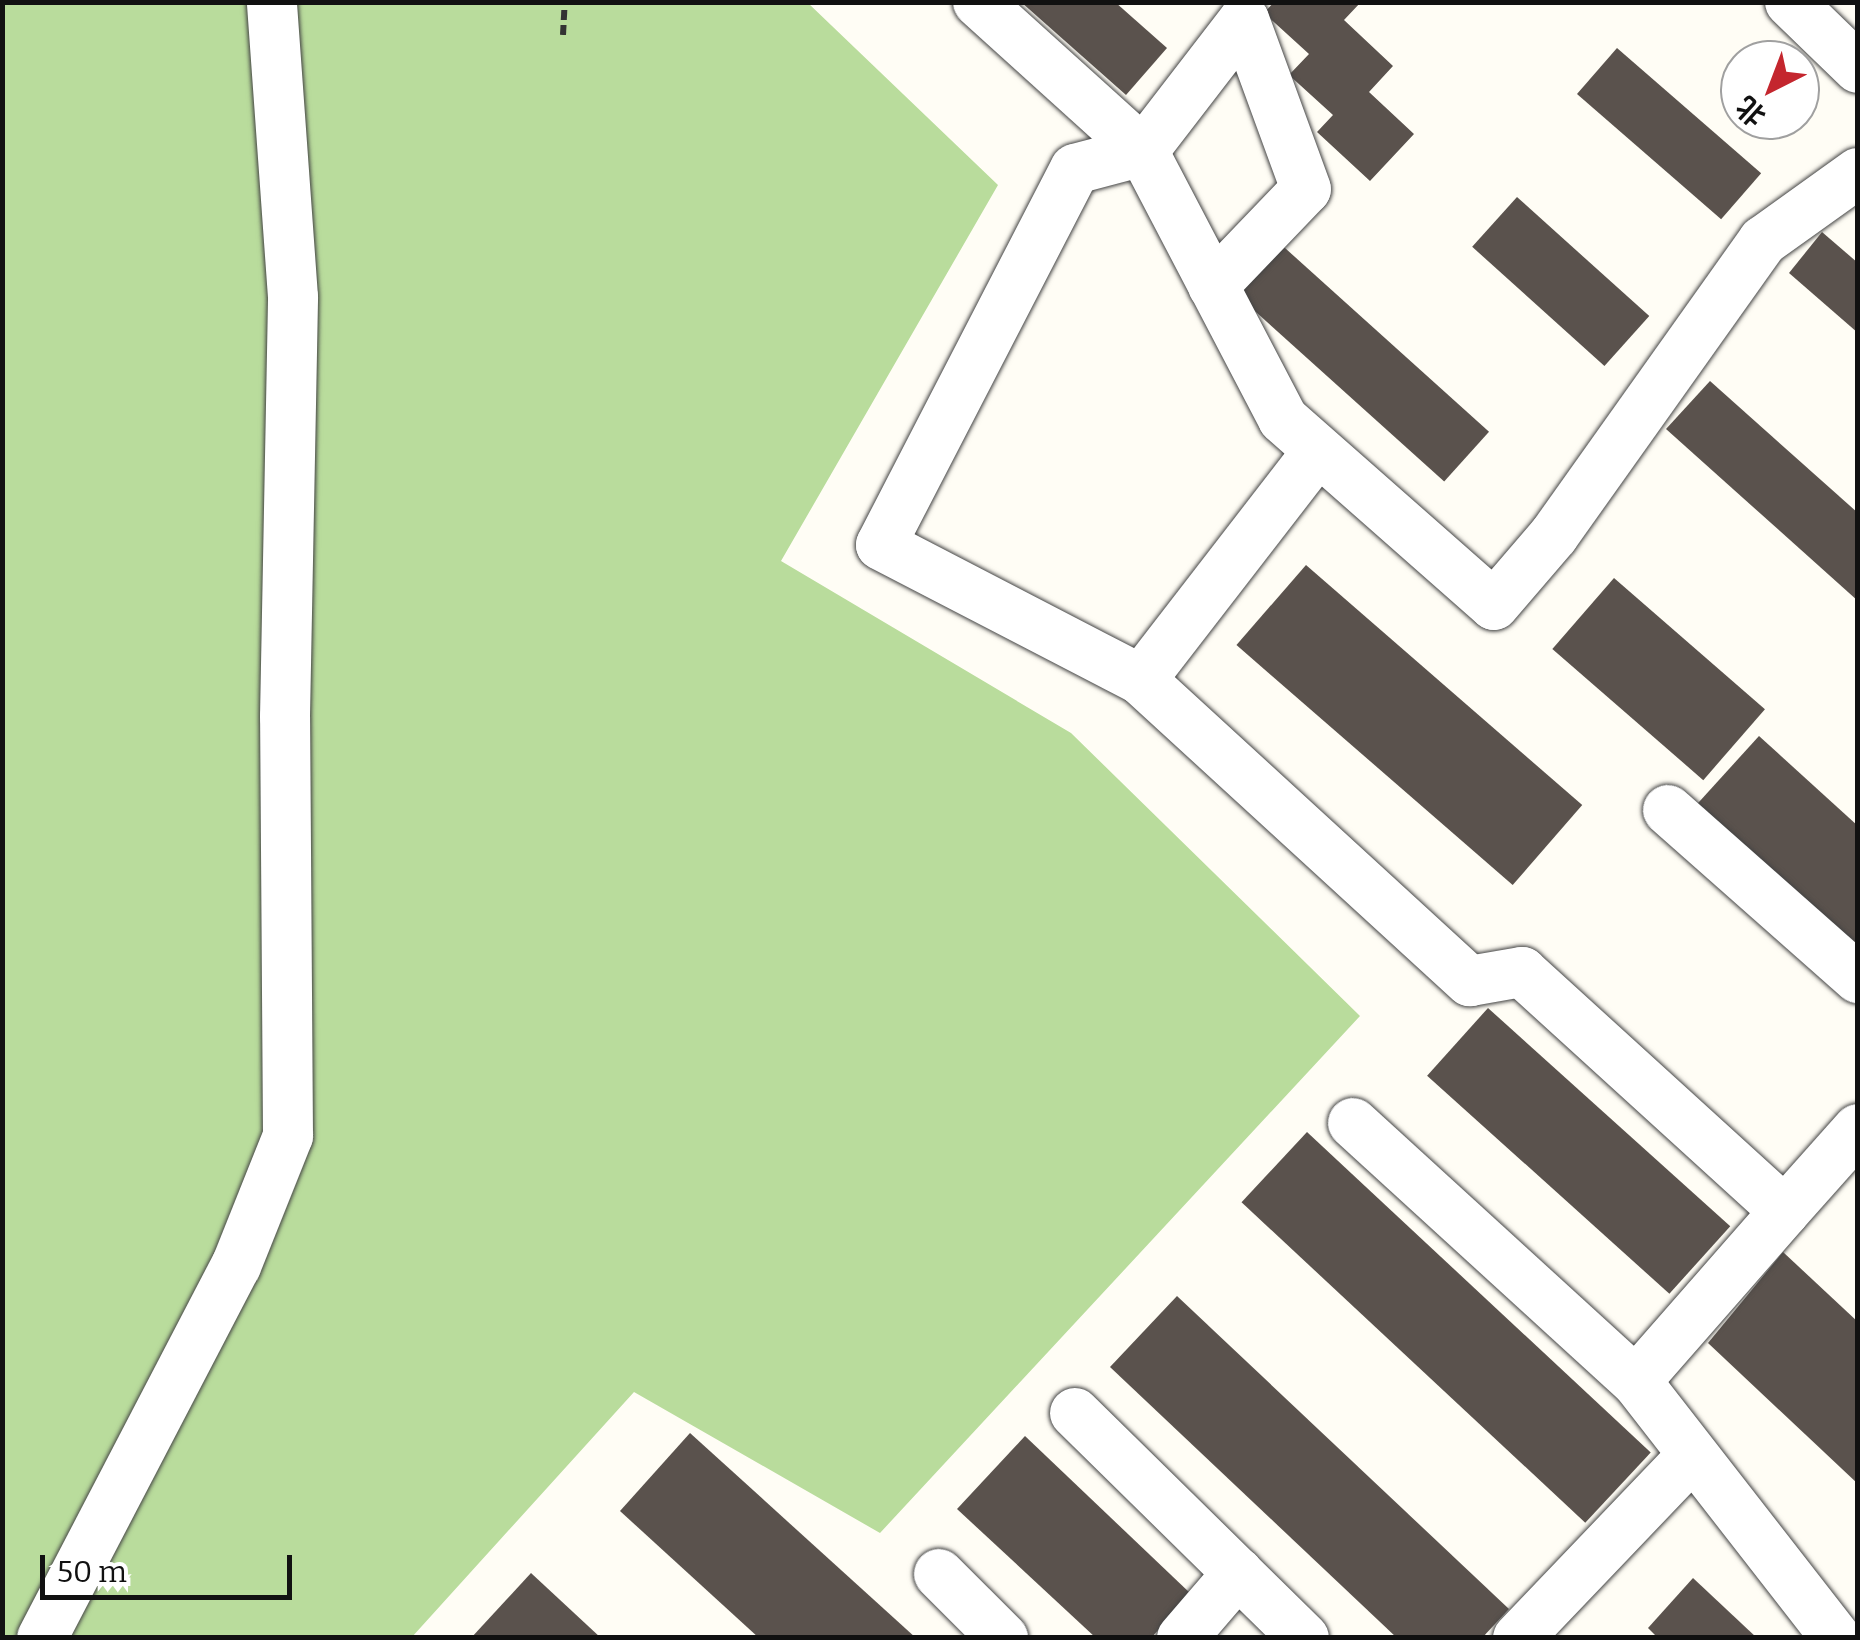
<!DOCTYPE html>
<meta charset="utf-8">
<style>
body{margin:0}
#map{position:relative;width:1860px;height:1640px;overflow:hidden;background:#fffdf5;font-family:Bitter,"Noto Sans SC",serif}
div>[style]{position:absolute}
[style*='--x']{left:calc(var(--x)*1px);top:calc(var(--y)*1px);width:calc(var(--w)*1px);rotate:calc(var(--a)*1deg)}
.forest>*{inset:0;background:#b9dc9c}
.building>*{inset:0;background:#5a524d;transform-origin:0 0}
.path>*{height:6px;margin-top:-3px;transform-origin:0;background:repeating-linear-gradient(90deg,#333 0 10px,transparent 0 15px)}
.roads{filter:drop-shadow(0 0 2px #444) drop-shadow(0 0 2px #444)}
.minor>*{height:50px;margin:-25px;padding:0 25px;transform-origin:25px;border-radius:25px;background:#fff}
span{translate:-50% -50%;white-space:nowrap;text-align:center;line-height:1.15;-webkit-text-stroke:10px #fff;paint-order:stroke}
.frame{position:absolute;inset:0;border:5px solid #111;pointer-events:none}
.north{position:absolute;left:1720px;top:40px;width:100px;height:100px;box-sizing:border-box;background:#fff;border:2px solid #a0a0a0;border-radius:50%;rotate:222deg;font-size:28px;font-weight:700;line-height:40px;text-align:center;color:#111}
.north::after{content:'';display:block;margin:auto;width:35px;height:45px;background:#c4262e;clip-path:polygon(50% 0,100% 100%,50% 72%,0 100%)}
.scale{position:absolute;left:40px;top:1555px;width:252px;height:45px;box-sizing:border-box;border:5px solid #111;border-top:0;padding-left:12px;font-size:30px;line-height:35px;white-space:nowrap;color:#111;-webkit-text-stroke:8px #fff;paint-order:stroke}
</style>
<div id="map">
<div class="forest">
<i style="clip-path:polygon(3px 3px,808px 3px,998px 185px,781px 561px,1071px 733px,1360px 1016px,880px 1533px,634px 1392px,412px 1637px,3px 1638px)"></i>
</div>
<div class="building">
<i style="clip-path:polygon(1021px 2px,1115px 2px,1167px 48px,1126px 95px)"></i>
<i style="clip-path:polygon(1274px 2px,1361px 2px,1344px 20px,1393px 66px,1369px 92px,1414px 134px,1370px 181px,1317px 132px,1333px 115px,1289px 75px,1309px 54px,1264px 13px)"></i>
<i style="left:1617px;top:48px;width:191px;height:61px;rotate:41deg"></i>
<i style="left:1517px;top:197px;width:178px;height:67px;rotate:42deg"></i>
<i style="clip-path:polygon(1822px 232px,1858px 263px,1858px 333px,1789px 273px)"></i>
<i style="left:1275px;top:239px;width:288px;height:67px;rotate:42deg"></i>
<i style="clip-path:polygon(1710px 381px,1858px 513px,1858px 601px,1666px 429px)"></i>
<i style="left:1306px;top:565px;width:366px;height:106px;rotate:41deg"></i>
<i style="left:1614px;top:578px;width:200px;height:94px;rotate:41deg"></i>
<i style="clip-path:polygon(1759px 736px,1858px 826px,1858px 966px,1689px 813px)"></i>
<i style="left:1488px;top:1008px;width:326px;height:91px;rotate:42deg"></i>
<i style="left:1307px;top:1132px;width:470px;height:96px;rotate:43deg"></i>
<i style="clip-path:polygon(1783px 1252px,1858px 1322px,1858px 1484px,1708px 1343px)"></i>
<i style="clip-path:polygon(1177px 1296px,1509px 1609px,1482px 1638px,1397px 1638px,1110px 1367px)"></i>
<i style="clip-path:polygon(690px 1433px,916px 1638px,759px 1638px,620px 1511px)"></i>
<i style="clip-path:polygon(1025px 1436px,1191px 1594px,1151px 1638px,1096px 1638px,957px 1509px)"></i>
<i style="clip-path:polygon(531px 1573px,601px 1638px,471px 1638px)"></i>
<i style="clip-path:polygon(1693px 1578px,1757px 1638px,1658px 1638px,1648px 1628px)"></i>
</div>
<div class="path">
<i style="--x:563;--y:35;--w:33;--a:-87"></i>
</div>
<div class="roads">
<div class="minor">
<i style="--x:978;--y:2;--w:222;--a:42.1"></i>
<i style="--x:1143;--y:151;--w:302;--a:62.4"></i>
<i style="--x:1283;--y:419;--w:281;--a:41.4"></i>
<i style="--x:1494;--y:605;--w:92;--a:-49.4"></i>
<i style="--x:1554;--y:535;--w:361;--a:-54.6"></i>
<i style="--x:1763;--y:241;--w:117;--a:-35.6"></i>
<i style="--x:1790;--y:2;--w:95;--a:44.1"></i>
<i style="--x:1213;--y:286;--w:134;--a:-46.2"></i>
<i style="--x:1306;--y:189;--w:180;--a:-110.1"></i>
<i style="--x:1244;--y:20;--w:165;--a:127.6"></i>
<i style="--x:1143;--y:151;--w:70;--a:165.2"></i>
<i style="--x:1075;--y:169;--w:423;--a:117.3"></i>
<i style="--x:881;--y:545;--w:293;--a:27.4"></i>
<i style="--x:1141;--y:680;--w:446;--a:42.5"></i>
<i style="--x:1470;--y:981;--w:53;--a:-9.8"></i>
<i style="--x:1522;--y:972;--w:355;--a:42.3"></i>
<i style="--x:1785;--y:1211;--w:226;--a:131.2"></i>
<i style="--x:1636;--y:1381;--w:326;--a:52.1"></i>
<i style="--x:1141;--y:680;--w:289;--a:-52.3"></i>
<i style="--x:1668;--y:810;--w:254;--a:41.5"></i>
<i style="--x:1353;--y:1123;--w:383;--a:42.4"></i>
<i style="--x:1785;--y:1211;--w:110;--a:-48.3"></i>
<i style="--x:1075;--y:1413;--w:321;--a:44.5"></i>
<i style="--x:939;--y:1574;--w:91;--a:45"></i>
<i style="--x:42;--y:1638;--w:420;--a:-62.5"></i>
<i style="--x:236;--y:1266;--w:140;--a:-68.2"></i>
<i style="--x:288;--y:1136;--w:419;--a:-90.4"></i>
<i style="--x:285;--y:717;--w:420;--a:-88.9"></i>
<i style="--x:293;--y:297;--w:296;--a:-94.1"></i>
<i style="--x:1182;--y:1638;--w:86;--a:-49.3"></i>
<i style="--x:1518;--y:1638;--w:253;--a:-46.3"></i>
</div>
</div>
<div class="frame"></div>
<div class="north">北</div>
<div class="scale">50 m</div>
</div>
